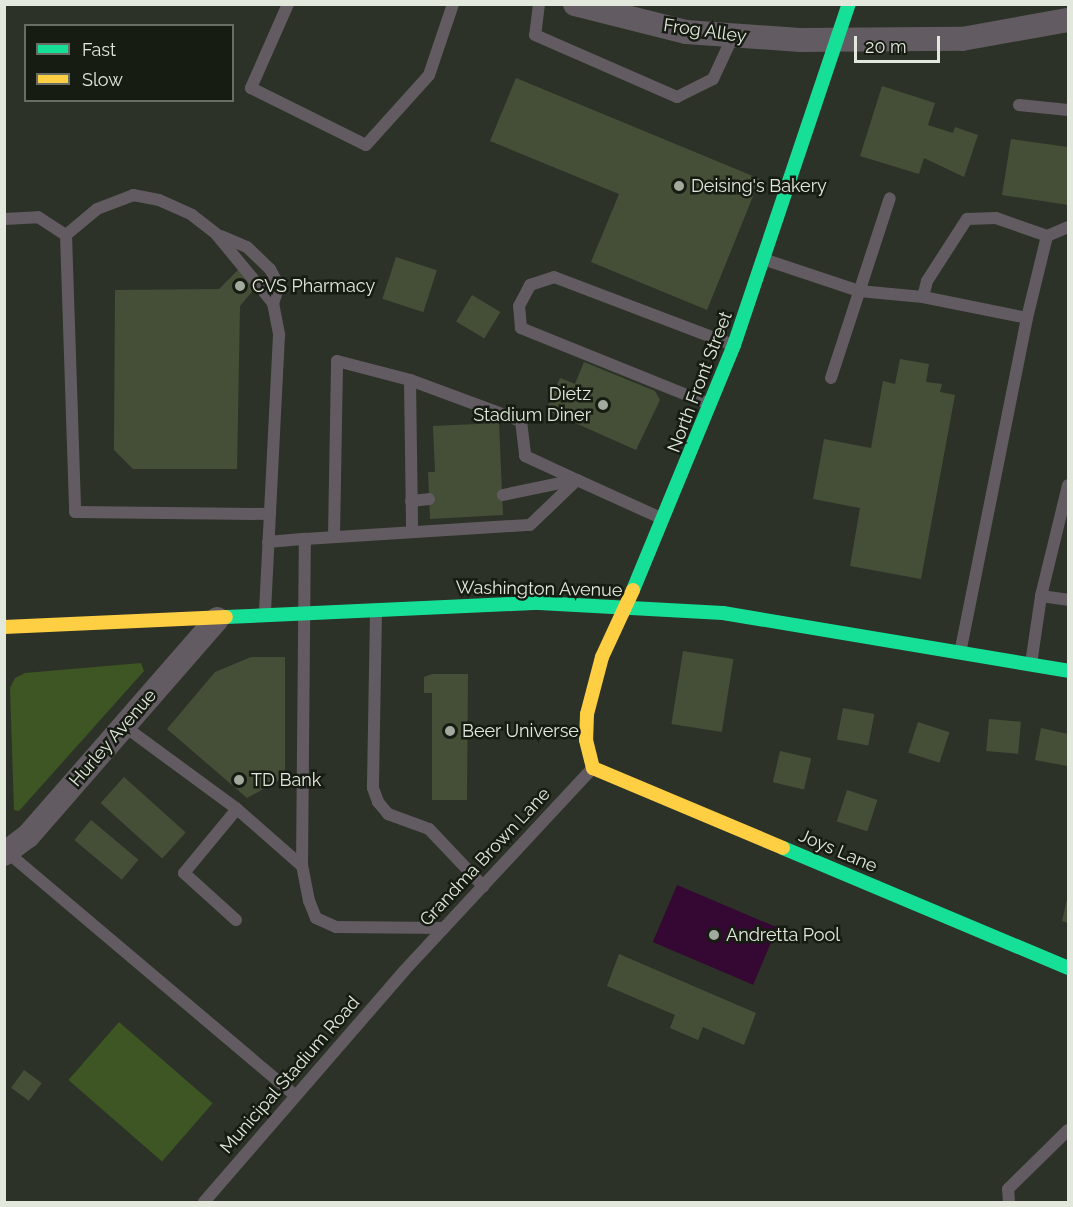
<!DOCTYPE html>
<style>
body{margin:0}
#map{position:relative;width:1073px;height:1207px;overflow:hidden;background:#2c3227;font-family:Raleway,sans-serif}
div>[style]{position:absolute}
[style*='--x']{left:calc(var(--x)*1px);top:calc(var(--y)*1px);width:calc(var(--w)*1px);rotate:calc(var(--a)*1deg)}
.green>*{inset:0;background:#3d5624;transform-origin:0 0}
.water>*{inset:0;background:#350733;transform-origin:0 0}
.building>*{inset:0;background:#454f38;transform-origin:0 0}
.lane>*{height:12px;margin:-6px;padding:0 6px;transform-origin:6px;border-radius:6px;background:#635b62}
.street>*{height:24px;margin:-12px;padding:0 12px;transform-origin:12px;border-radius:12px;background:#635b62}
.fast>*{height:14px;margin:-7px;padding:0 7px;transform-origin:7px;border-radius:7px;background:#16e098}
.slow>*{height:14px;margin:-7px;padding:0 7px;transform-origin:7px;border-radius:7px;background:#ffcf43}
.dots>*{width:16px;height:16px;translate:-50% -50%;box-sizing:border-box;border:3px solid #171c13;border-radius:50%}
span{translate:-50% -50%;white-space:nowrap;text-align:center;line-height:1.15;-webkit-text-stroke:5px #171c13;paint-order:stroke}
.street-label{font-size:18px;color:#e2e9dc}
.poi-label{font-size:18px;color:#e2e9dc}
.left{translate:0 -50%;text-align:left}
.right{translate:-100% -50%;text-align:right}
.frame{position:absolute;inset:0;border:6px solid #e2e9dc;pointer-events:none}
.legend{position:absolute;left:24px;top:24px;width:210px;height:78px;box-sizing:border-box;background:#171c13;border:2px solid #686e63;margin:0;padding:8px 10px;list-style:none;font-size:18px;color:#e2e9dc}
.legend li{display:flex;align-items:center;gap:12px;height:30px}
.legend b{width:30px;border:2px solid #686e63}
.scale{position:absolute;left:854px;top:36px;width:86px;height:27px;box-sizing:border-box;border:3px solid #e2e9dc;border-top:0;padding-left:8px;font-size:18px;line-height:21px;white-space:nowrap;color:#e2e9dc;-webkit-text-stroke:4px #171c13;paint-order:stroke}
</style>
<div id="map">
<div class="green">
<i style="clip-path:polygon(141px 663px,144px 671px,19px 811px,14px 810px,10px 688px,15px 678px,25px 673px)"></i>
<i style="left:119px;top:1022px;width:124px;height:77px;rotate:41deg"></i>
</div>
<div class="water">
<i style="left:677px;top:885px;width:109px;height:62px;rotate:23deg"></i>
</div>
<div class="building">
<i style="clip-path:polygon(516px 78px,760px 179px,707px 310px,591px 262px,619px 194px,490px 141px)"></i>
<i style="clip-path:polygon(882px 86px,935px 103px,928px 125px,953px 133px,955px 127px,978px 135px,964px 177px,924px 158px,919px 174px,860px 156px)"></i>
<i style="clip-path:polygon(1011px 139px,1068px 147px,1068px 205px,1002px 195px)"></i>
<i style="left:396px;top:257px;width:43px;height:44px;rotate:18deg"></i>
<i style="clip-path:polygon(242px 266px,259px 283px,240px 306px,237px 469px,133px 469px,114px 450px,115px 290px,219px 289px)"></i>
<i style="left:472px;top:295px;width:33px;height:31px;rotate:31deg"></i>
<i style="clip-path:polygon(900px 359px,929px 364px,926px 382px,942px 384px,940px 392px,955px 395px,921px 579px,850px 566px,860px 508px,813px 499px,824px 439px,871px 448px,883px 381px,895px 384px)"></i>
<i style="clip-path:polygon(584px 362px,655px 391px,660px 400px,636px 450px,546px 410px,560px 378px,575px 384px)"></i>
<i style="clip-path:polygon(499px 423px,503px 515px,430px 519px,428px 472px,435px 472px,433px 426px)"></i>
<i style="left:683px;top:651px;width:51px;height:74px;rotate:9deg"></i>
<i style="clip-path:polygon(251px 657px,285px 657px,285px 777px,247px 798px,167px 729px,215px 672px)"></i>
<i style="clip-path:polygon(432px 674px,468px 674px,467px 800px,432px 800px,432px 693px,424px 693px,424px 677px)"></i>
<i style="left:843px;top:708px;width:32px;height:32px;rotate:11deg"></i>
<i style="left:989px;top:719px;width:32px;height:32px;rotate:5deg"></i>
<i style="left:918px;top:722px;width:33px;height:32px;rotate:18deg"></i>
<i style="clip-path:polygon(1041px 728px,1068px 734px,1067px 766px,1035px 760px)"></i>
<i style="left:780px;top:751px;width:32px;height:32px;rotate:13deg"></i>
<i style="left:124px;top:777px;width:83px;height:35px;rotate:42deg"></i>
<i style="left:847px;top:790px;width:32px;height:33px;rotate:18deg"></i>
<i style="left:91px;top:820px;width:62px;height:26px;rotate:40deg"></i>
<i style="clip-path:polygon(1068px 895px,1068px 923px,1062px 921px)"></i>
<i style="clip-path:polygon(619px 954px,756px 1013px,744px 1045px,703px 1027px,698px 1040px,670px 1028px,675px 1015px,607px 986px)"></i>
<i style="left:24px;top:1070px;width:22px;height:22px;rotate:36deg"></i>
</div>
<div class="lane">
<i style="--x:288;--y:4;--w:92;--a:113.8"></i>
<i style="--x:251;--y:88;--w:128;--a:26.4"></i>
<i style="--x:366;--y:145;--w:94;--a:-48"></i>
<i style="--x:429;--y:75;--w:75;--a:-71.3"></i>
<i style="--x:539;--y:4;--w:31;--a:97"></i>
<i style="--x:535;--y:35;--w:155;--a:23.6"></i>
<i style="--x:677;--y:97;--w:40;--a:-26.6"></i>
<i style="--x:713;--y:79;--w:47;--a:-65.1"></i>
<i style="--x:1019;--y:105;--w:49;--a:5.8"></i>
<i style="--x:4;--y:219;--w:34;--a:-3"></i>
<i style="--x:38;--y:217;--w:33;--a:33"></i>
<i style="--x:66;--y:235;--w:277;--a:88.1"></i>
<i style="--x:75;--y:512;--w:195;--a:0.6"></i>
<i style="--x:66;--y:235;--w:40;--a:-40"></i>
<i style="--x:97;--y:209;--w:39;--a:-21"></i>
<i style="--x:133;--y:195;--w:26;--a:11"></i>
<i style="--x:159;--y:200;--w:36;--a:24"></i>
<i style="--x:192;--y:215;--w:31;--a:38"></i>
<i style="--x:216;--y:234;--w:89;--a:50.4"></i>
<i style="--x:273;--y:303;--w:33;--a:79"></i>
<i style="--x:279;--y:335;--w:280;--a:92.9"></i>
<i style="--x:221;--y:236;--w:28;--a:23"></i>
<i style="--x:247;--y:247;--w:32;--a:44"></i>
<i style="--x:270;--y:269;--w:19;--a:62"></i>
<i style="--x:279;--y:286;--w:18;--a:109"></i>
<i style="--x:1047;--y:236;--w:23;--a:-23"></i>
<i style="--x:766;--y:260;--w:98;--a:18.4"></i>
<i style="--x:859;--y:291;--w:64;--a:5.4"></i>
<i style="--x:923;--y:297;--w:106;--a:11.4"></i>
<i style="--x:1027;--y:318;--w:341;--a:101.3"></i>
<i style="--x:923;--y:297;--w:16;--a:-76"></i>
<i style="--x:927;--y:281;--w:74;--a:-57.2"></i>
<i style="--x:967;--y:219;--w:29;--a:-2"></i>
<i style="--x:996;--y:218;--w:54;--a:19.4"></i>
<i style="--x:1047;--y:236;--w:84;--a:103.7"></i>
<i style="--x:831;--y:378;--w:189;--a:-71.9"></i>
<i style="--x:410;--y:380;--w:118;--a:20.3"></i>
<i style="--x:521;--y:421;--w:35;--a:83"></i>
<i style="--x:525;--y:456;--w:57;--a:24.8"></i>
<i style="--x:709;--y:404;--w:203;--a:-158"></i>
<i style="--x:521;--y:328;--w:22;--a:-95"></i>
<i style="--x:519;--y:306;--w:24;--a:-62"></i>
<i style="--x:530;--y:285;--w:25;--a:-18"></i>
<i style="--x:554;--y:277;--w:191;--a:20.8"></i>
<i style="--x:503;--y:495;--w:74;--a:-11.8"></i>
<i style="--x:411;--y:501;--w:18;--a:-6"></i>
<i style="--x:334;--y:537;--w:176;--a:-89"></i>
<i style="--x:337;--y:361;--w:75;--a:14.6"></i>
<i style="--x:410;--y:380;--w:152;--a:89.2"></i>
<i style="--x:268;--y:542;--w:37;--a:-5"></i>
<i style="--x:1041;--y:596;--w:27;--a:8"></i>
<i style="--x:376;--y:612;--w:176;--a:91"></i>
<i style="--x:373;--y:788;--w:15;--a:70"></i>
<i style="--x:378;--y:802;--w:16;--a:50"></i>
<i style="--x:388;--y:814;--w:44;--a:20.1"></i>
<i style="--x:429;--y:829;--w:79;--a:46.5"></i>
<i style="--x:1031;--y:664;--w:69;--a:-81.6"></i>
<i style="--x:1041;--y:596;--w:114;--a:-76.3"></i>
<i style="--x:124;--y:726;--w:140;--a:36.3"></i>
<i style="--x:237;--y:809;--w:86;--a:41.2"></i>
<i style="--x:7;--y:852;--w:377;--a:40.2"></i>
<i style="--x:236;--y:920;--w:70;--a:-137.9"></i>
<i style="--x:184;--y:873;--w:83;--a:-50.4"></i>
<i style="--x:444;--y:928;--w:108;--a:-179.5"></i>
<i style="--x:336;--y:927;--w:22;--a:-156"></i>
<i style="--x:316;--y:918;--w:18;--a:-112"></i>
<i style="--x:309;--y:901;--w:36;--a:-101"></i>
<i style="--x:302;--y:866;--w:327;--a:-89.5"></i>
<i style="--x:305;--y:539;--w:225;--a:-3.6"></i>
<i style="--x:530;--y:525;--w:65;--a:-43.8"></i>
<i style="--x:577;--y:480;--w:94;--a:24.4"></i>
<i style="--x:204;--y:1202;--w:306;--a:-49.1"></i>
<i style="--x:404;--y:971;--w:275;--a:-47.1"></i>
<i style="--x:1009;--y:1202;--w:13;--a:-94"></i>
<i style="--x:1008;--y:1189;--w:84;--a:-44.5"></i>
</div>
<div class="street">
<i style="--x:575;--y:4;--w:114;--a:14.2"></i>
<i style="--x:686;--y:32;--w:114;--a:4"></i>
<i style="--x:800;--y:40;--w:162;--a:-0.4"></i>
<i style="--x:962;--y:39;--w:108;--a:-10.2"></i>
<i style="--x:4;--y:854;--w:30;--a:-37"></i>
<i style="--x:28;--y:836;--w:288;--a:-48.9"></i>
</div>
<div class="fast">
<i style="--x:633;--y:590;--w:265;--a:-67.6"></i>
<i style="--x:734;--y:345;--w:360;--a:-71.4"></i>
<i style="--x:226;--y:617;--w:313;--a:-2.6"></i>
<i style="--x:539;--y:603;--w:184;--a:3.1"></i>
<i style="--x:723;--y:613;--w:350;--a:9.5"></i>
<i style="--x:783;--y:848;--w:309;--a:22.8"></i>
</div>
<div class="slow">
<i style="--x:633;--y:590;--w:74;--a:114.8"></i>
<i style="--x:602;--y:657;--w:59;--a:104.7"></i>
<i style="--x:587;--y:714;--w:26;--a:92"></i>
<i style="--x:586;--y:740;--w:29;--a:76"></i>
<i style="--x:593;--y:768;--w:206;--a:22.8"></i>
<i style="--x:4;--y:627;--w:222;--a:-2.6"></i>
</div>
<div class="dots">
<i style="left:679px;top:186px;background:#a2a99d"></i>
<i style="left:240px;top:286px;background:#a2a99d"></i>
<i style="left:603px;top:405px;background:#a2a99d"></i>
<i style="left:450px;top:731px;background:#a2a99d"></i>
<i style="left:239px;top:780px;background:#a2a99d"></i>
<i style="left:714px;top:935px;background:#a2a99d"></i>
</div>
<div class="street-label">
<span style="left:705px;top:31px;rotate:8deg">Frog Alley</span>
<span style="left:700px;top:382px;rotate:-69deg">North Front Street</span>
<span style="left:539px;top:589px;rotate:1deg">Washington Avenue</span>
<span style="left:113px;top:738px;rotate:-49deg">Hurley Avenue</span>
<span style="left:838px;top:851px;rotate:23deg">Joys Lane</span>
<span style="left:485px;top:857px;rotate:-47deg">Grandma Brown Lane</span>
<span style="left:290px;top:1075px;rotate:-49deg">Municipal Stadium Road</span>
</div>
<div class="poi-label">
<span class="left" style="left:691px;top:186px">Deising's Bakery</span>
<span class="left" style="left:252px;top:286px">CVS Pharmacy</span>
<span class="right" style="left:591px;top:405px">Dietz<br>Stadium Diner</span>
<span class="left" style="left:462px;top:731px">Beer Universe</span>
<span class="left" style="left:251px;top:780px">TD Bank</span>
<span class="left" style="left:726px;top:935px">Andretta Pool</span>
</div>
<div class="frame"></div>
<ul class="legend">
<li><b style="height:8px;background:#16e098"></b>Fast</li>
<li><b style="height:8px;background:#ffcf43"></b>Slow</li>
</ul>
<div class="scale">20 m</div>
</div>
